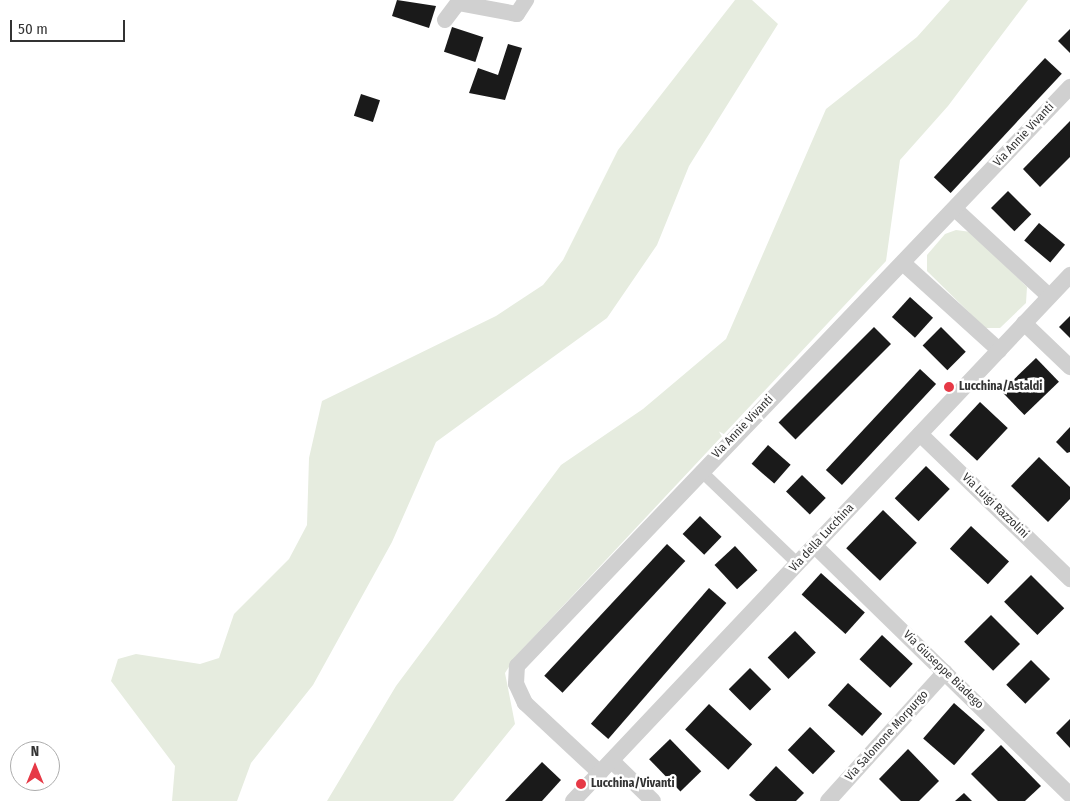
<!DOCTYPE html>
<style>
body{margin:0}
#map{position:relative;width:1070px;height:801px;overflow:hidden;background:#fff;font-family:"Fira Sans Condensed",sans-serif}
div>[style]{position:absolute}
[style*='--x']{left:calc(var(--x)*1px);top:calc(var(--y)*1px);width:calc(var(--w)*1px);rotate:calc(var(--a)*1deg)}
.green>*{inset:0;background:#e6ecdf}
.building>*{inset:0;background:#1a1a1a;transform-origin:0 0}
.pedestrian>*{height:12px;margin:-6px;padding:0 6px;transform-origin:6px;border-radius:6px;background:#d0d0d0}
.minor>*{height:16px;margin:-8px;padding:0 8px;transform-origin:8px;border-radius:8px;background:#d0d0d0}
.dots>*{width:14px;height:14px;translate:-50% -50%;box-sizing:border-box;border:2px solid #fff;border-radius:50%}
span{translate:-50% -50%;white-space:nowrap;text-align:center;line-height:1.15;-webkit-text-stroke:5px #fff;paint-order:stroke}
.street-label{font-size:12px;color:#333}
.poi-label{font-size:12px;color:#333;font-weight:700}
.left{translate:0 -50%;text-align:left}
.north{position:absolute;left:10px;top:741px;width:50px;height:50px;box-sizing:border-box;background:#fff;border:1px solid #adadad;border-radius:50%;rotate:0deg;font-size:14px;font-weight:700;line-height:20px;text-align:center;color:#333}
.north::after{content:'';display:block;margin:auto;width:18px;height:22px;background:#e63946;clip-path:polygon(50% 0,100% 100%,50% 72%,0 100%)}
.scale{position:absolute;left:10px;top:20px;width:115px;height:22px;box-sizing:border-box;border:2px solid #333;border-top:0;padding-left:6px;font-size:15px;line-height:18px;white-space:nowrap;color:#333;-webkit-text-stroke:4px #fff;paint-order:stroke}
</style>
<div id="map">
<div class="green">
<i style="clip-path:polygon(735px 0,752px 0,778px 24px,689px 166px,657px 245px,607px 318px,436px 442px,392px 542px,313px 685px,251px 763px,237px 801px,172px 801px,175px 766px,111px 681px,118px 659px,136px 654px,200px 664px,219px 658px,234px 614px,289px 559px,307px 525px,309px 458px,322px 401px,496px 316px,543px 285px,563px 260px,618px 150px)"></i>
<i style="clip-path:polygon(950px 0,1028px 0,948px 106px,900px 160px,886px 261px,516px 656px,505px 673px,515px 724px,453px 801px,327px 801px,396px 686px,561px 465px,643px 409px,726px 339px,826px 109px,917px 37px)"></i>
<i style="clip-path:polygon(956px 230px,971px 232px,1027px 287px,1026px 303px,1000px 328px,985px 328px,927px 271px,927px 255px,945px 234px)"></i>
</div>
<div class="building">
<i style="clip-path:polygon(397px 0,436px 6px,429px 28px,392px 16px)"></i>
<i style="left:452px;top:27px;width:33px;height:26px;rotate:18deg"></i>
<i style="clip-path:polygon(1070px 29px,1070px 53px,1058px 41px)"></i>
<i style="clip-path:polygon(508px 44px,522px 48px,505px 100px,469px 93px,478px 68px,498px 75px)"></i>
<i style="left:1045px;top:58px;width:23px;height:163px;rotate:43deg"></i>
<i style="left:361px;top:94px;width:20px;height:23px;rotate:18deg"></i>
<i style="clip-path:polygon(1070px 121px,1070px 157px,1040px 187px,1023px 169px)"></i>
<i style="left:1008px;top:191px;width:33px;height:24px;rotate:45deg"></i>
<i style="left:1039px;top:223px;width:34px;height:23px;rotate:40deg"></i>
<i style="left:910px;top:297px;width:31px;height:27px;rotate:42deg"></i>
<i style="clip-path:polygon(1070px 316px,1070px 338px,1059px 327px)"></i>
<i style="left:874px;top:327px;width:24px;height:135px;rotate:45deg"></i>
<i style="left:941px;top:327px;width:35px;height:26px;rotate:45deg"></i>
<i style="left:1036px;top:358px;width:33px;height:48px;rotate:46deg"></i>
<i style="left:920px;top:369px;width:22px;height:138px;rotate:43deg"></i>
<i style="left:980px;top:402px;width:38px;height:45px;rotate:43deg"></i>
<i style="clip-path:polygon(1070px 427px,1070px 452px,1067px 453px,1056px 442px)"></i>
<i style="left:768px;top:445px;width:30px;height:25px;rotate:41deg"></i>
<i style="clip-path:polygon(1039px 457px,1070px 487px,1070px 499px,1048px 522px,1011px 486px)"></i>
<i style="left:926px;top:466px;width:33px;height:45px;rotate:44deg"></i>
<i style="left:802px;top:475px;width:33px;height:23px;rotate:44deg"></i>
<i style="left:883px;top:510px;width:47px;height:53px;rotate:44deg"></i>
<i style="left:700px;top:516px;width:30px;height:25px;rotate:44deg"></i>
<i style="left:971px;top:526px;width:52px;height:31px;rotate:43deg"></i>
<i style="left:667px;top:544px;width:25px;height:180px;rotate:43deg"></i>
<i style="left:735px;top:546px;width:33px;height:28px;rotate:47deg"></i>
<i style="left:821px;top:573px;width:59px;height:29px;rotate:42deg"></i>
<i style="left:1031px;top:575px;width:47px;height:38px;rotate:45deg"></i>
<i style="left:709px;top:588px;width:23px;height:180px;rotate:41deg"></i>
<i style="left:991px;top:615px;width:41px;height:38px;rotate:45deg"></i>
<i style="left:795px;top:631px;width:30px;height:38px;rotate:46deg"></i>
<i style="left:882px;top:635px;width:42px;height:33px;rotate:43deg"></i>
<i style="left:1031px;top:660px;width:27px;height:35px;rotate:45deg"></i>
<i style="left:750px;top:668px;width:30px;height:30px;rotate:45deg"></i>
<i style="left:848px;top:683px;width:46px;height:30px;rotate:42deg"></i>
<i style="left:954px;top:703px;width:41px;height:47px;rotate:41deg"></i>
<i style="left:709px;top:704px;width:59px;height:35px;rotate:43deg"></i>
<i style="clip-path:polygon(1070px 719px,1070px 748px,1056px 733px)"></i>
<i style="left:810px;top:727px;width:35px;height:32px;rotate:44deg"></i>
<i style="left:670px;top:739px;width:45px;height:29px;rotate:46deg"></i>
<i style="clip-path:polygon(1001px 745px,1041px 786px,1025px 801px,998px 801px,971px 774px)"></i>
<i style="clip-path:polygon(908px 749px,939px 781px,919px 801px,901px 801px,879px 779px)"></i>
<i style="clip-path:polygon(542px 762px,561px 780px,542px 801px,505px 801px)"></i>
<i style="clip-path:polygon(776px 766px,804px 793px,796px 801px,756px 801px,749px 795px)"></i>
<i style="clip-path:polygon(964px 793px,972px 801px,955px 801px)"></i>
</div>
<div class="pedestrian">
<i style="--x:701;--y:471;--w:134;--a:43.8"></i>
</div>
<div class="minor">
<i style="--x:445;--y:20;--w:21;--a:-53"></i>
<i style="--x:458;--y:3;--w:60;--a:10.6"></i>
<i style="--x:517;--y:14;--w:17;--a:-57"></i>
<i style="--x:955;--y:209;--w:128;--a:42.8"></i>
<i style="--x:903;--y:263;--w:130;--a:42.2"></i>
<i style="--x:1024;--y:323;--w:64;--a:43.7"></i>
<i style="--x:920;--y:434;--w:209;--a:44"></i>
<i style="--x:815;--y:546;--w:356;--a:44.3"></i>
<i style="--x:612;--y:761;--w:57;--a:44.3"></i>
<i style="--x:600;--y:773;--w:103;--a:-137"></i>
<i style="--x:525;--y:703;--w:21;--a:-115"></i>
<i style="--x:516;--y:684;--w:18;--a:-87"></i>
<i style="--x:517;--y:666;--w:801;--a:-46.32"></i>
<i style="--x:573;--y:801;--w:724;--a:-46.62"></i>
<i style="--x:828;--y:801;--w:174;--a:-47.8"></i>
</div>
<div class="dots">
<i style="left:949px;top:387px;background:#e63946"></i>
<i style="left:581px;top:784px;background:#e63946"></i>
</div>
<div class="street-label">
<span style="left:1024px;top:135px;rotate:-47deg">Via Annie Vivanti</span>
<span style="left:743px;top:427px;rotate:-46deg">Via Annie Vivanti</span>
<span style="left:995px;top:506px;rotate:44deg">Via Luigi Razzolini</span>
<span style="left:822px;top:538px;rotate:-47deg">Via della Lucchina</span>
<span style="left:943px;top:670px;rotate:44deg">Via Giuseppe Biadego</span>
<span style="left:887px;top:736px;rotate:-48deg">Via Salomone Morpurgo</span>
</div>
<div class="poi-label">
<span class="left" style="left:959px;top:387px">Lucchina/Astaldi</span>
<span class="left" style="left:591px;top:784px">Lucchina/Vivanti</span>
</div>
<div class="north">N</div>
<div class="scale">50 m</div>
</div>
